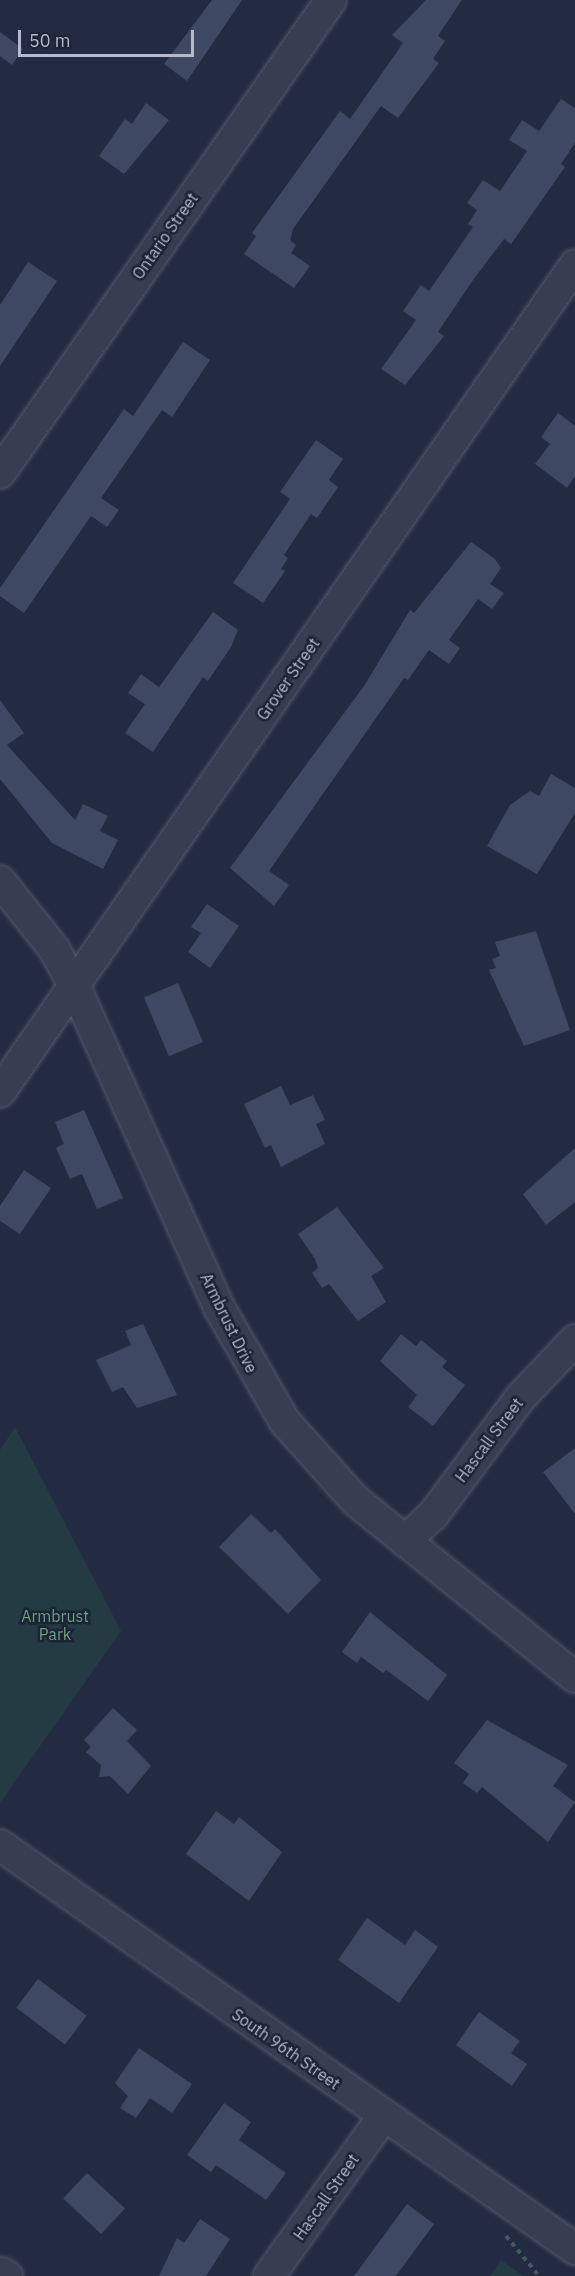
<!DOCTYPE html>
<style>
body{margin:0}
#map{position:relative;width:575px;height:2276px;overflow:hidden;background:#232b42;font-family:"IBM Plex Sans",sans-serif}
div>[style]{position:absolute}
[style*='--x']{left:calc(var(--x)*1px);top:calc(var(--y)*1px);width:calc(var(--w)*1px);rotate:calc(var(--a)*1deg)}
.green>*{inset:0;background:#253b43}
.building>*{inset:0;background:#3f4862;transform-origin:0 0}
.path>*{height:4px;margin-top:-2px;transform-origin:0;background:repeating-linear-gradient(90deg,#43585f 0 4.5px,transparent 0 9px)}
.roads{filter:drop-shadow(0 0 2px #52596c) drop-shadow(0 0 2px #52596c)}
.minor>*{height:30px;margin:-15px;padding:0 15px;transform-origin:15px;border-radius:15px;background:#383e51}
span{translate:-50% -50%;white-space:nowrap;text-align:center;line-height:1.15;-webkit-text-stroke:5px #1c2336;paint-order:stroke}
.street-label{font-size:16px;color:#b4bacc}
.park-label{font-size:16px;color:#699f7e}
.scale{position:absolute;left:18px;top:30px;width:176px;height:27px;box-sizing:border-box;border:3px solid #b4bacc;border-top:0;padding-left:8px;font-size:18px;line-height:21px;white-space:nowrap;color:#b4bacc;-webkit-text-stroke:4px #1c2336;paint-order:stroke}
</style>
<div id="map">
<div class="green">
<i style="clip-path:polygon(15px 1427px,121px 1631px,0 1803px,0 1450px)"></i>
<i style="clip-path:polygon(501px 2260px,523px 2276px,490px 2276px)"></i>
</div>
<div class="building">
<i style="clip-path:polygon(212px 0,242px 0,187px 81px,164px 64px)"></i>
<i style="clip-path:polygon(426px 0,462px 0,438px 36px,445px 41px,433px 59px,439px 63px,398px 118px,381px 106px,293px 229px,290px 240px,296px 245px,291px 253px,310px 266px,294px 288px,244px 254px,256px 236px,252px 233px,340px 111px,350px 119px,403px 43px,392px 35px)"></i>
<i style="clip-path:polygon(0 32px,23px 49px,12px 65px,0 56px)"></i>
<i style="clip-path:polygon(561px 99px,575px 108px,575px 143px,561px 164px,565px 167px,511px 244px,504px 239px,473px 280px,438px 332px,444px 336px,405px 385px,381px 369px,416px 320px,403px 311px,421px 285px,429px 291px,473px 227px,468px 224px,477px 210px,467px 203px,483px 180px,500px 191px,527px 151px,509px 140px,522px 120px,539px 131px)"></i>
<i style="clip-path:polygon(146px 103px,169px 120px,124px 174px,99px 156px,125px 119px,132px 124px)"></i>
<i style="clip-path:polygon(28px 262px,57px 281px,0 366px,0 305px)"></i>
<i style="clip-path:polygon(183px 342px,210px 360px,172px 417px,162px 410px,101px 498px,119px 510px,107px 527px,91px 516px,24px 613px,0 596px,0 588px,124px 409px,133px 416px)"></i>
<i style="clip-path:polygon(558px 413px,575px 426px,575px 476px,567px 488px,535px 464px,550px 444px,541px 437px)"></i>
<i style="clip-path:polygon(316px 440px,343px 459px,329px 480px,338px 487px,317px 518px,311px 514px,284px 555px,288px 558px,281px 569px,285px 571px,263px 603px,233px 583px,290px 499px,280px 492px)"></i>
<i style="clip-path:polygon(471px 542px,495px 559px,501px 568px,490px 584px,504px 593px,492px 609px,478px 599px,449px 640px,460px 648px,449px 664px,429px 650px,408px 680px,404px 678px,269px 871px,289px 885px,274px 906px,230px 868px,364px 686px,410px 610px,414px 613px)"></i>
<i style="clip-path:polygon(213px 612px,238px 630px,231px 647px,208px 681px,203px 677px,153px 752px,125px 733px,145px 704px,128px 693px,141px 674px,159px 687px)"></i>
<i style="clip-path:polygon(0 700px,24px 733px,7px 745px,75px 820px,83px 804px,108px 816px,100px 831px,118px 840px,103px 869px,52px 843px,0 779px)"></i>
<i style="clip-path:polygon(551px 774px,575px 788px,575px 813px,537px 874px,487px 846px,510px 805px,530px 791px,539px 796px)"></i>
<i style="clip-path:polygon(207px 904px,239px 926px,210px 968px,188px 952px,201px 933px,191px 927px)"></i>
<i style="clip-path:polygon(536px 931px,570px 1030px,524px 1046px,489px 970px,496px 968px,492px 959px,500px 956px,495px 942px)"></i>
<i style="left:178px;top:983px;width:64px;height:37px;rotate:67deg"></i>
<i style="clip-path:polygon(281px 1086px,290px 1105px,313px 1095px,325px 1120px,316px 1124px,325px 1144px,281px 1167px,271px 1145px,265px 1148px,244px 1104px)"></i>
<i style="clip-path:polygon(84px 1110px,123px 1198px,97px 1209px,82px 1174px,70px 1179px,56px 1148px,64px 1144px,55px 1122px)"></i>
<i style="clip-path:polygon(575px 1148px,575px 1202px,546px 1225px,523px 1194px)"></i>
<i style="clip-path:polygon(24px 1170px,51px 1188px,20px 1234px,0 1221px,0 1206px)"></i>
<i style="clip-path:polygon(337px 1207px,384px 1268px,371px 1276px,386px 1302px,358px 1321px,329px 1284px,322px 1288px,312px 1273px,318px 1268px,315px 1259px,298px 1234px)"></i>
<i style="clip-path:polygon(143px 1324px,177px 1395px,137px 1408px,123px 1387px,112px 1392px,96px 1360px,131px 1345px,125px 1331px)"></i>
<i style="clip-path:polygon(401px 1334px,416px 1346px,421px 1340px,447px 1361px,442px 1367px,465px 1385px,433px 1426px,408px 1407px,417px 1395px,380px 1361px)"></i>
<i style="clip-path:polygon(575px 1448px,575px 1514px,543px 1472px)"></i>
<i style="clip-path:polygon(251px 1514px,271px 1533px,275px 1529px,321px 1580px,288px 1614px,219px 1547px)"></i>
<i style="clip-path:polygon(370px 1612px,447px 1675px,428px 1701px,386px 1670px,383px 1673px,361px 1657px,357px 1663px,342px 1652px)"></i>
<i style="clip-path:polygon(113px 1708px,137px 1730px,127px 1741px,151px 1766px,128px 1794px,110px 1776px,99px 1777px,101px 1765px,86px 1752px,91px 1747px,84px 1740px)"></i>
<i style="clip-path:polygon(487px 1720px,568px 1765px,553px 1786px,575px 1802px,548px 1842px,482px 1787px,477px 1793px,463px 1783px,469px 1774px,454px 1763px)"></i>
<i style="clip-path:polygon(216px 1811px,234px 1824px,239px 1817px,282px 1852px,249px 1901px,186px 1854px)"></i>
<i style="clip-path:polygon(367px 1918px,405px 1945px,415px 1930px,438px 1947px,399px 2003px,338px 1960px)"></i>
<i style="left:38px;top:1979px;width:61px;height:36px;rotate:37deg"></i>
<i style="clip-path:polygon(479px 2012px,520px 2041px,511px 2053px,527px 2064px,512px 2086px,456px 2045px)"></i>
<i style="clip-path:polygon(139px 2048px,192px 2084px,172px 2113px,150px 2098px,136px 2118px,120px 2108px,128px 2096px,115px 2083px)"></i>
<i style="clip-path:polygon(224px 2103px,251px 2122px,239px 2140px,286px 2173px,266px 2200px,216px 2165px,211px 2172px,187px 2155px)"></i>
<i style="left:87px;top:2173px;width:52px;height:35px;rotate:43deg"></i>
<i style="clip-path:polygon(407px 2204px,434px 2224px,396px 2276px,354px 2276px)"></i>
<i style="clip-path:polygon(200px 2219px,230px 2239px,206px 2276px,159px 2276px,177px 2238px,184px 2243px)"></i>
</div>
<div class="path">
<i style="--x:506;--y:2236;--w:52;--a:50.5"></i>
</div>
<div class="roads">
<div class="minor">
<i style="--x:0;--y:473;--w:577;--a:-55.02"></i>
<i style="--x:0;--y:881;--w:87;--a:51.5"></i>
<i style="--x:54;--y:949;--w:43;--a:61.1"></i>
<i style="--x:75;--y:987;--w:353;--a:65.8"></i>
<i style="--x:220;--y:1309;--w:130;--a:60.1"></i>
<i style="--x:285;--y:1422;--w:106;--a:48.1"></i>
<i style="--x:356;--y:1501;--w:281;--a:38.8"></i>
<i style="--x:0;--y:1092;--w:1007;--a:-55.19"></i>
<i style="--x:405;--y:1541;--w:38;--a:-43"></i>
<i style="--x:433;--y:1515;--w:147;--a:-53.3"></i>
<i style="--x:521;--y:1397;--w:79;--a:-46.5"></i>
<i style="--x:0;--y:1845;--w:703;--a:35.09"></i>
<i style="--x:2;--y:2273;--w:6;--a:31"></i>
<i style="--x:269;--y:2276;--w:194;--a:-54.4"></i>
</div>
</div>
<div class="street-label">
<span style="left:165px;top:236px;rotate:-55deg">Ontario Street</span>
<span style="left:288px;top:679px;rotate:-55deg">Grover Street</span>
<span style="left:229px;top:1323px;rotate:64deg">Armbrust Drive</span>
<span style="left:489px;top:1440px;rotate:-53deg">Hascall Street</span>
<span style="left:286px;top:2049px;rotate:35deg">South 96th Street</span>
<span style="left:326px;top:2197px;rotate:-55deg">Hascall Street</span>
</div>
<div class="park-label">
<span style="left:55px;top:1625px">Armbrust<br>Park</span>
</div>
<div class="scale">50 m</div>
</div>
